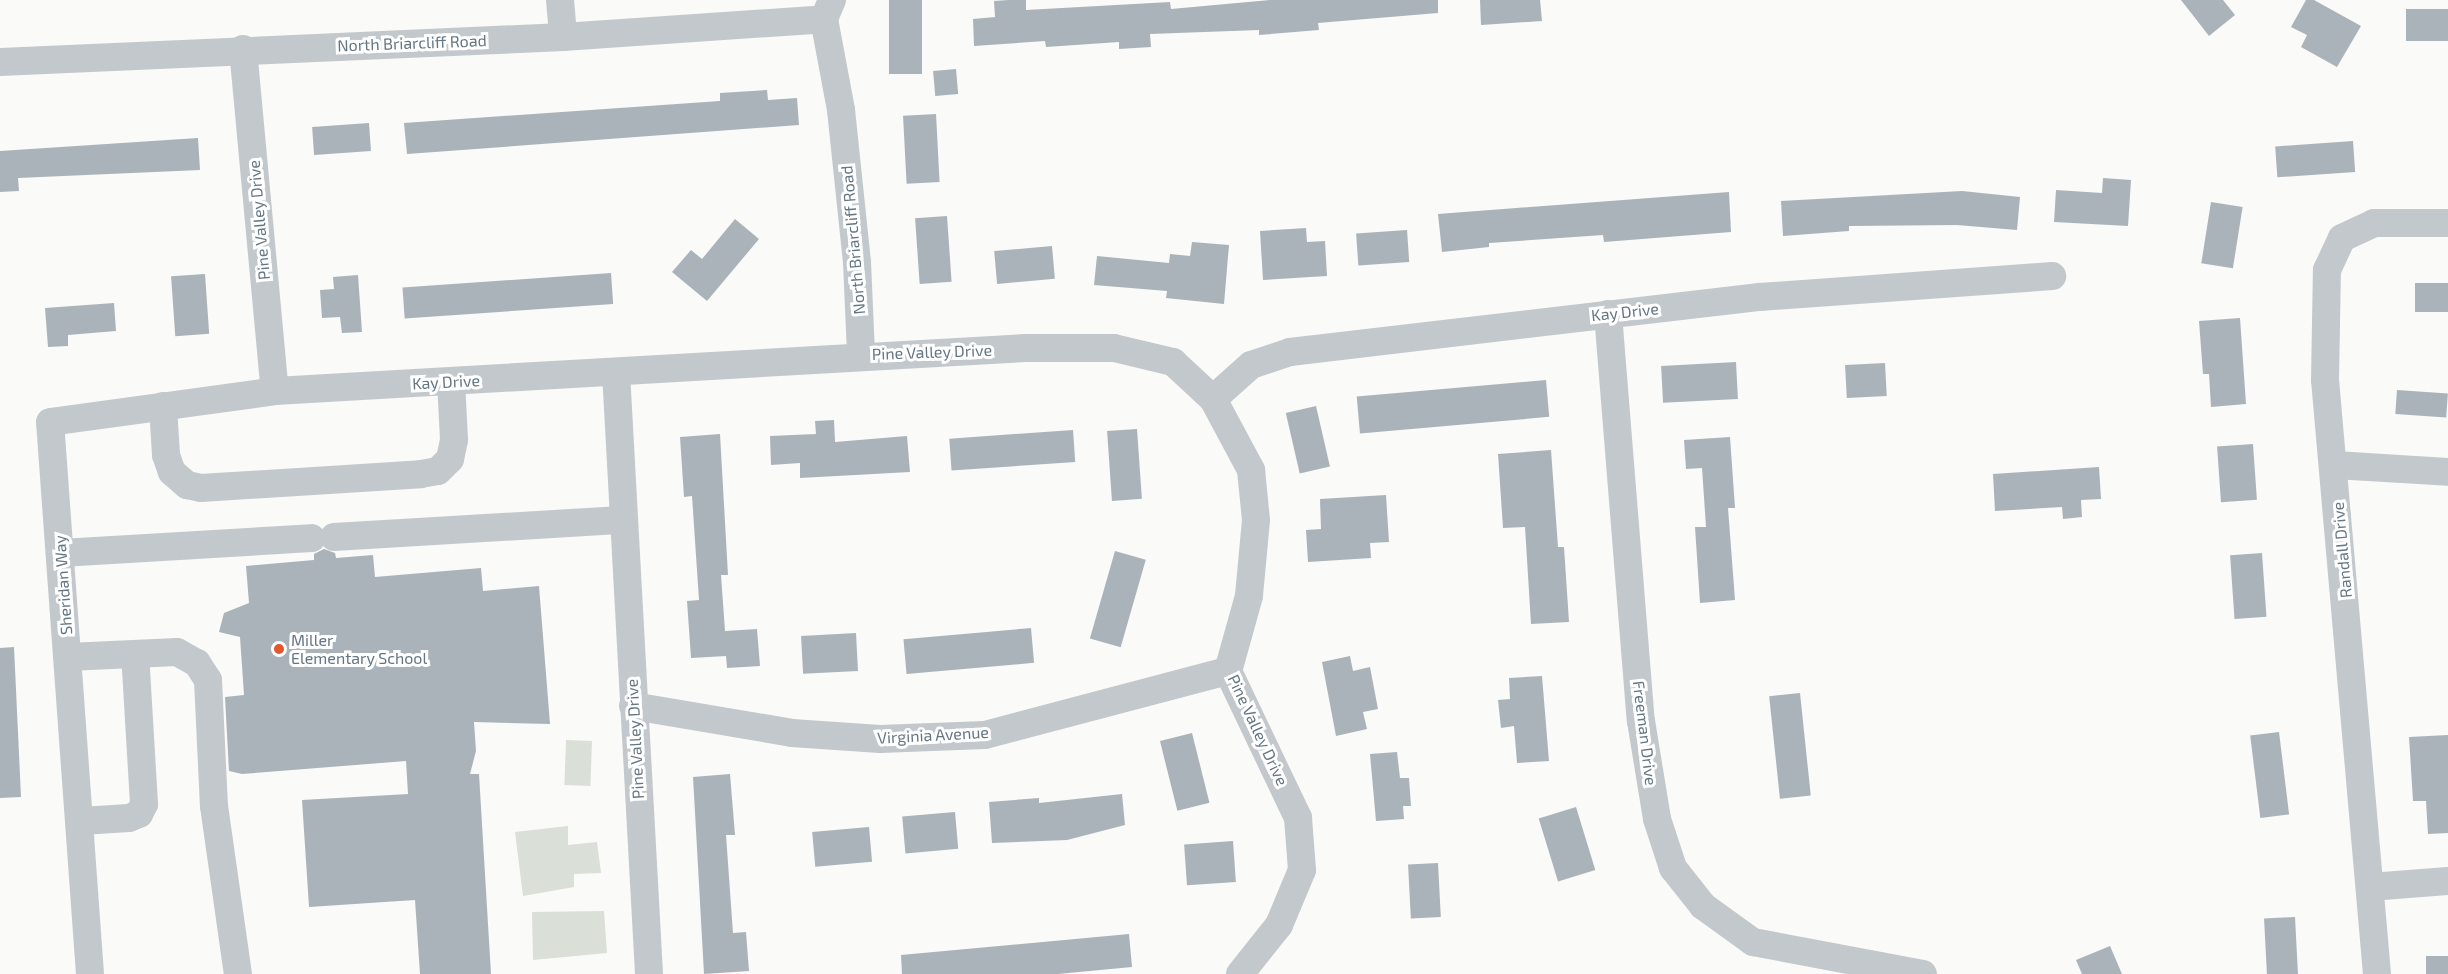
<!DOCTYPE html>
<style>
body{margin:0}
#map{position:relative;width:2448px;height:974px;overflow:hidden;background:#fafaf8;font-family:"Exo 2",sans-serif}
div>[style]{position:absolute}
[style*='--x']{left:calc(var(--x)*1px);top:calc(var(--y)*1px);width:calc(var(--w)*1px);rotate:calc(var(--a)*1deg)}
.green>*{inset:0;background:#dadfd7;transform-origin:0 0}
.building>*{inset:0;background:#aab3b9;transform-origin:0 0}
.minor>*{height:28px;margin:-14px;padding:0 14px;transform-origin:14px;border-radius:14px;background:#c3c8cc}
.dots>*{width:16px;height:16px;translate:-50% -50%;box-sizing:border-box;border:3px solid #fff;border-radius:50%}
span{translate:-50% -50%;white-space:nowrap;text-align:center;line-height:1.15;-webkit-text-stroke:6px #fff;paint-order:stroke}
.street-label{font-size:16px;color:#657683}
.poi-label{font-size:16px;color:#657683}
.left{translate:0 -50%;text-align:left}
</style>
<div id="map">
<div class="green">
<i style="left:566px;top:740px;width:26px;height:45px;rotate:2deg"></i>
<i style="clip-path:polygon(568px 826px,568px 845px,597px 842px,601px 873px,574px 874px,574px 887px,523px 896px,515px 832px)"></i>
<i style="clip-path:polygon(604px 911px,607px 953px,533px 960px,532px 912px)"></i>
</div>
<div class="building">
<i style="left:889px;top:0;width:33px;height:74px"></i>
<i style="clip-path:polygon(1009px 0,1026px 0,1026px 10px,1170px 2px,1171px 9px,1270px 0,1438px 0,1438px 13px,1318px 23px,1319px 30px,1259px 35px,1259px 30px,1150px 34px,1151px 47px,1119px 49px,1119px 42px,1046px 47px,1045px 41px,974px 46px,973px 19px,995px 17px,994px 1px)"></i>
<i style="clip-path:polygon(1480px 0,1540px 0,1542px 21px,1481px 25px)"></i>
<i style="clip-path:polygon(2181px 0,2223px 0,2235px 15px,2209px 36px)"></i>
<i style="clip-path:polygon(2306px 0,2314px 0,2361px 26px,2337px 67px,2301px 47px,2307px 35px,2291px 27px)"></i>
<i style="left:2448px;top:9px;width:32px;height:42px;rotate:90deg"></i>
<i style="left:956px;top:69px;width:25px;height:23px;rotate:85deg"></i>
<i style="clip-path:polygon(767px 90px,768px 100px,797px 98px,799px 125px,407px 154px,404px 123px,720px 101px,720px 93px)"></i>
<i style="left:936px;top:114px;width:68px;height:33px;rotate:87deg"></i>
<i style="left:369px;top:123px;width:28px;height:57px;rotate:86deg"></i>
<i style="clip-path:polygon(198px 138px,200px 170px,18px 178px,19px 191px,0 192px,0 151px)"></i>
<i style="left:2353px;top:141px;width:31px;height:78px;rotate:86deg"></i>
<i style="clip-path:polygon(2103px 178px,2131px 180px,2128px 226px,2054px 222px,2056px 190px,2102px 193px)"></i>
<i style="clip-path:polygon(1962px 191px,2020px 197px,2017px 230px,1957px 225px,1849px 226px,1849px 231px,1783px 236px,1781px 201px)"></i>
<i style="clip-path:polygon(1729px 192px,1731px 232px,1604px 242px,1603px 235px,1489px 243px,1489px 247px,1442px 252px,1438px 214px)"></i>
<i style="left:2211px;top:202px;width:32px;height:62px;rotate:9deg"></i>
<i style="left:947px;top:216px;width:66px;height:32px;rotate:86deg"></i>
<i style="clip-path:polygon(735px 219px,759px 239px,707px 301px,672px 272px,691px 250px,702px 259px)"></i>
<i style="clip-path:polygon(1306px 228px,1307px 242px,1325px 241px,1327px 276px,1263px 280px,1260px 231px)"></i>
<i style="left:1407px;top:230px;width:32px;height:51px;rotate:86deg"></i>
<i style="clip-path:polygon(1192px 242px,1229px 245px,1224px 304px,1166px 298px,1167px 291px,1094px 285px,1097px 256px,1169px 263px,1170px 254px,1190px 256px)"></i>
<i style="left:1052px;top:246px;width:33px;height:58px;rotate:85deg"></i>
<i style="left:611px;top:273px;width:31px;height:209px;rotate:86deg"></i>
<i style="left:205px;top:274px;width:60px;height:34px;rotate:86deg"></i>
<i style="clip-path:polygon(358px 275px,362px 332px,342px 333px,340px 317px,322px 318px,320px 290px,334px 289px,333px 277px)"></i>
<i style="left:2448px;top:283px;width:29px;height:33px;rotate:90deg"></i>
<i style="clip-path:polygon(114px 303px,116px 331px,68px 335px,68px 346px,48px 347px,45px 308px)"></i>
<i style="clip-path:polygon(2240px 318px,2246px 404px,2211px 407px,2209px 374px,2203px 374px,2199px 321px)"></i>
<i style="left:1736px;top:362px;width:37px;height:75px;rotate:87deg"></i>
<i style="left:1885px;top:363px;width:33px;height:40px;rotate:87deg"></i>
<i style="left:1546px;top:380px;width:37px;height:190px;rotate:85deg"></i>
<i style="left:2397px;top:390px;width:51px;height:24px;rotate:4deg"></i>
<i style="left:1316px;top:406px;width:62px;height:31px;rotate:77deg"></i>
<i style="clip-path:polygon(834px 420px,835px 442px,907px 436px,910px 472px,800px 478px,800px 463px,771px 465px,770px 436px,816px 434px,815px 421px)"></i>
<i style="left:1137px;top:429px;width:70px;height:30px;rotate:86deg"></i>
<i style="left:1073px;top:430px;width:32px;height:124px;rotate:86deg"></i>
<i style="clip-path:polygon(720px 434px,728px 575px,721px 575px,725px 631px,757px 629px,760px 666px,727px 668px,726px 656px,691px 658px,687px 601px,699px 600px,692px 496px,684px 497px,680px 437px)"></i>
<i style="clip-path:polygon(1730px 437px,1735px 508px,1728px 508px,1735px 600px,1700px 603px,1695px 527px,1706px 527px,1702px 468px,1686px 469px,1684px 440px)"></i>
<i style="left:2253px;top:444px;width:56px;height:36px;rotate:86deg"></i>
<i style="clip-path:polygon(1551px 450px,1558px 547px,1564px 547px,1569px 622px,1531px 624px,1525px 527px,1503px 528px,1498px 454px)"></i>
<i style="clip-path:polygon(2099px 467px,2101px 499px,2081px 500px,2082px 517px,2063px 519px,2062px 507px,1995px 511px,1993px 474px)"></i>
<i style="clip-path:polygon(1386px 495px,1389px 542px,1370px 543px,1371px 558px,1308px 562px,1306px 530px,1321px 529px,1320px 499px)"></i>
<i style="clip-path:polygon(324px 549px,335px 553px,336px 558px,373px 555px,375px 577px,481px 568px,483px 591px,539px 586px,550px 724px,474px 722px,476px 751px,470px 774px,479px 774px,491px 974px,420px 974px,415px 900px,309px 907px,302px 800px,408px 794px,406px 761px,242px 774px,229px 771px,225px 697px,244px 695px,240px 637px,219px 632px,224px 613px,249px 603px,246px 566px,314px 560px,314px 554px)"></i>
<i style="left:1115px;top:551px;width:32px;height:91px;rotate:16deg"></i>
<i style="left:2262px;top:553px;width:64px;height:32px;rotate:86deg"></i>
<i style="left:1031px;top:628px;width:35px;height:128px;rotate:85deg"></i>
<i style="left:856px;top:633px;width:38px;height:55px;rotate:87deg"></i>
<i style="clip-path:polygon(14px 647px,21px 797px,0 798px,0 648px)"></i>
<i style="clip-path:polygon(1350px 656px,1353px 671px,1370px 667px,1378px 709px,1363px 712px,1367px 729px,1336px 736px,1322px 662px)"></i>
<i style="clip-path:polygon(1542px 676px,1549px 761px,1517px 763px,1514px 726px,1501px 728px,1498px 700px,1510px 699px,1509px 678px)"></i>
<i style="left:1800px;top:693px;width:103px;height:31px;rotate:84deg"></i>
<i style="left:2279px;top:732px;width:83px;height:29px;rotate:83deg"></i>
<i style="left:1192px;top:733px;width:72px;height:33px;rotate:76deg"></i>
<i style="clip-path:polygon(2448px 735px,2448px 833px,2428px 834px,2426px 801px,2413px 801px,2409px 737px)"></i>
<i style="clip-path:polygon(1397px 752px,1400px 778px,1409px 778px,1411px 806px,1403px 806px,1404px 819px,1376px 821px,1370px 754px)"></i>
<i style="clip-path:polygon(730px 774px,735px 835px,726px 835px,733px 933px,746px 932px,749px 971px,704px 974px,693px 777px)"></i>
<i style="clip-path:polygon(1122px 794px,1125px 825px,1067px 840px,992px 843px,989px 802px,1039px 798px,1039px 803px)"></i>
<i style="left:1576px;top:807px;width:66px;height:39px;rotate:73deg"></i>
<i style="left:955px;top:812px;width:37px;height:53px;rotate:85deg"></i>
<i style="left:869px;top:827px;width:35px;height:57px;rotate:85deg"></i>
<i style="left:1233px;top:841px;width:41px;height:49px;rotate:86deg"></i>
<i style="left:1438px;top:863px;width:54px;height:30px;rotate:87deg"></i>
<i style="left:2295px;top:917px;width:57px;height:31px;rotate:87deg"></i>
<i style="clip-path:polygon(1129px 934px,1132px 967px,1058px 974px,902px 974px,901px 955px)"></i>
<i style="clip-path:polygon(2110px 946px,2122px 974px,2082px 974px,2076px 960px)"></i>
<i style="left:2448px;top:956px;width:18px;height:22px;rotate:90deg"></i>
</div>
<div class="minor">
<i style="--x:560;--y:0;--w:37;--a:85"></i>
<i style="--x:832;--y:0;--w:21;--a:113"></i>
<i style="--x:824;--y:19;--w:93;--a:79.4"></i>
<i style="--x:841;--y:110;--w:153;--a:84"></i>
<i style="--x:857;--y:262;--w:93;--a:87.5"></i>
<i style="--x:243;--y:49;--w:343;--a:84.7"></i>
<i style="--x:0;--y:62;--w:564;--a:-2.54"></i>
<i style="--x:563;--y:37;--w:262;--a:-3.9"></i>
<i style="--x:1608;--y:314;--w:408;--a:85.4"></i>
<i style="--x:1641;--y:721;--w:99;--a:80.7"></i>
<i style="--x:1657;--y:819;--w:52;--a:71.9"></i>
<i style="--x:1673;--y:868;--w:48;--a:51.7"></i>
<i style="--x:1703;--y:906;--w:62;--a:35.8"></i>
<i style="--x:1753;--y:942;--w:173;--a:10.7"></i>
<i style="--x:616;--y:372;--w:603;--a:86.86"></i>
<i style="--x:1213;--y:399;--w:51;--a:-41.8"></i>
<i style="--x:1251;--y:365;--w:41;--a:-18.4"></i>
<i style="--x:1290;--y:352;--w:473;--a:-6.7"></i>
<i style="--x:1760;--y:297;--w:293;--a:-4.1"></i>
<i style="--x:163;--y:406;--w:49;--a:86.5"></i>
<i style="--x:166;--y:455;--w:18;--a:71"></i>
<i style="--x:172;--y:472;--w:20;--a:41"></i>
<i style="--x:187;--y:485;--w:14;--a:12"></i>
<i style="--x:201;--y:488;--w:220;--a:-3.6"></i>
<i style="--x:421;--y:474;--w:17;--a:-10"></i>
<i style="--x:438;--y:471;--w:17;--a:-45"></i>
<i style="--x:450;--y:459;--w:19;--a:-78"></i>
<i style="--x:454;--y:440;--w:59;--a:-92.9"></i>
<i style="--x:2335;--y:465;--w:113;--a:3.5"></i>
<i style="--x:334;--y:537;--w:289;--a:-3.4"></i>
<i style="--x:61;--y:553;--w:251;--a:-3.4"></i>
<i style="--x:68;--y:657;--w:109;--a:-2.6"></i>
<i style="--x:177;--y:652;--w:23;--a:29"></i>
<i style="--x:197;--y:663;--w:20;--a:57"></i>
<i style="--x:208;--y:680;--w:126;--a:87.3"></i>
<i style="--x:214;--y:806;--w:170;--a:81.9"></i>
<i style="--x:633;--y:706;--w:161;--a:9.6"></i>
<i style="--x:792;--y:733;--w:88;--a:3.9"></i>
<i style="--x:880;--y:739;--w:105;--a:-2.2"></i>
<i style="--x:985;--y:735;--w:251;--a:-14.8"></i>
<i style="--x:81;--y:821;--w:48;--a:-3.6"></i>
<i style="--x:129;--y:818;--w:11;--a:-22"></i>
<i style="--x:139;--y:814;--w:11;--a:-63"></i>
<i style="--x:144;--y:804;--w:150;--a:-93.4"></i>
<i style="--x:2370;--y:887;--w:78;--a:-4.4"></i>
<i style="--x:90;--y:974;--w:553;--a:-94.14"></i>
<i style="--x:50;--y:422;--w:227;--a:-7.8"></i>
<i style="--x:275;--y:391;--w:752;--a:-3.28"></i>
<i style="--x:1026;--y:348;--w:88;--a:0"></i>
<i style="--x:1114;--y:348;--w:61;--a:13.3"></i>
<i style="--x:1173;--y:362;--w:54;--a:42.8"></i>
<i style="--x:1213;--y:399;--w:81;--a:61.8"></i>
<i style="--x:1251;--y:470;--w:50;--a:84.3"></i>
<i style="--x:1256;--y:520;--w:76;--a:95.3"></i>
<i style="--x:1249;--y:596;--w:78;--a:105.6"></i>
<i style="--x:1228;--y:671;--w:163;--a:64.5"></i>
<i style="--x:1298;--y:818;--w:52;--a:85.6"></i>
<i style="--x:1302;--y:870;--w:60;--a:112.7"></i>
<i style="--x:1279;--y:925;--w:63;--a:128.5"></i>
<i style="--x:2377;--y:974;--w:596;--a:-95"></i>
<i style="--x:2325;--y:380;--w:110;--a:-89"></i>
<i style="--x:2327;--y:270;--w:35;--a:-65"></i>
<i style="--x:2342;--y:238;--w:35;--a:-25"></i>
<i style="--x:2374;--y:223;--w:74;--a:0"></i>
</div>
<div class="dots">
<i style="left:279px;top:649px;background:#e4572e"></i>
</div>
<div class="street-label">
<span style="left:412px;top:43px;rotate:-2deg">North Briarcliff Road</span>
<span style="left:259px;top:220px;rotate:-95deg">Pine Valley Drive</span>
<span style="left:853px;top:240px;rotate:-95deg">North Briarcliff Road</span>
<span style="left:1625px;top:312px;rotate:-6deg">Kay Drive</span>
<span style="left:932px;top:352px;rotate:-2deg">Pine Valley Drive</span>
<span style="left:446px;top:382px;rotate:-3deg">Kay Drive</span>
<span style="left:2342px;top:550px;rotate:-95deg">Randall Drive</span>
<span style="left:63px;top:585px;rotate:-94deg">Sheridan Way</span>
<span style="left:1258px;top:730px;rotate:65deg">Pine Valley Drive</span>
<span style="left:1645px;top:733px;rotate:83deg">Freeman Drive</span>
<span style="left:933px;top:735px;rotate:-3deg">Virginia Avenue</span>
<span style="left:635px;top:739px;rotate:-93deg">Pine Valley Drive</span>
</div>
<div class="poi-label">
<span class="left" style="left:291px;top:649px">Miller<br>Elementary School</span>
</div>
</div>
